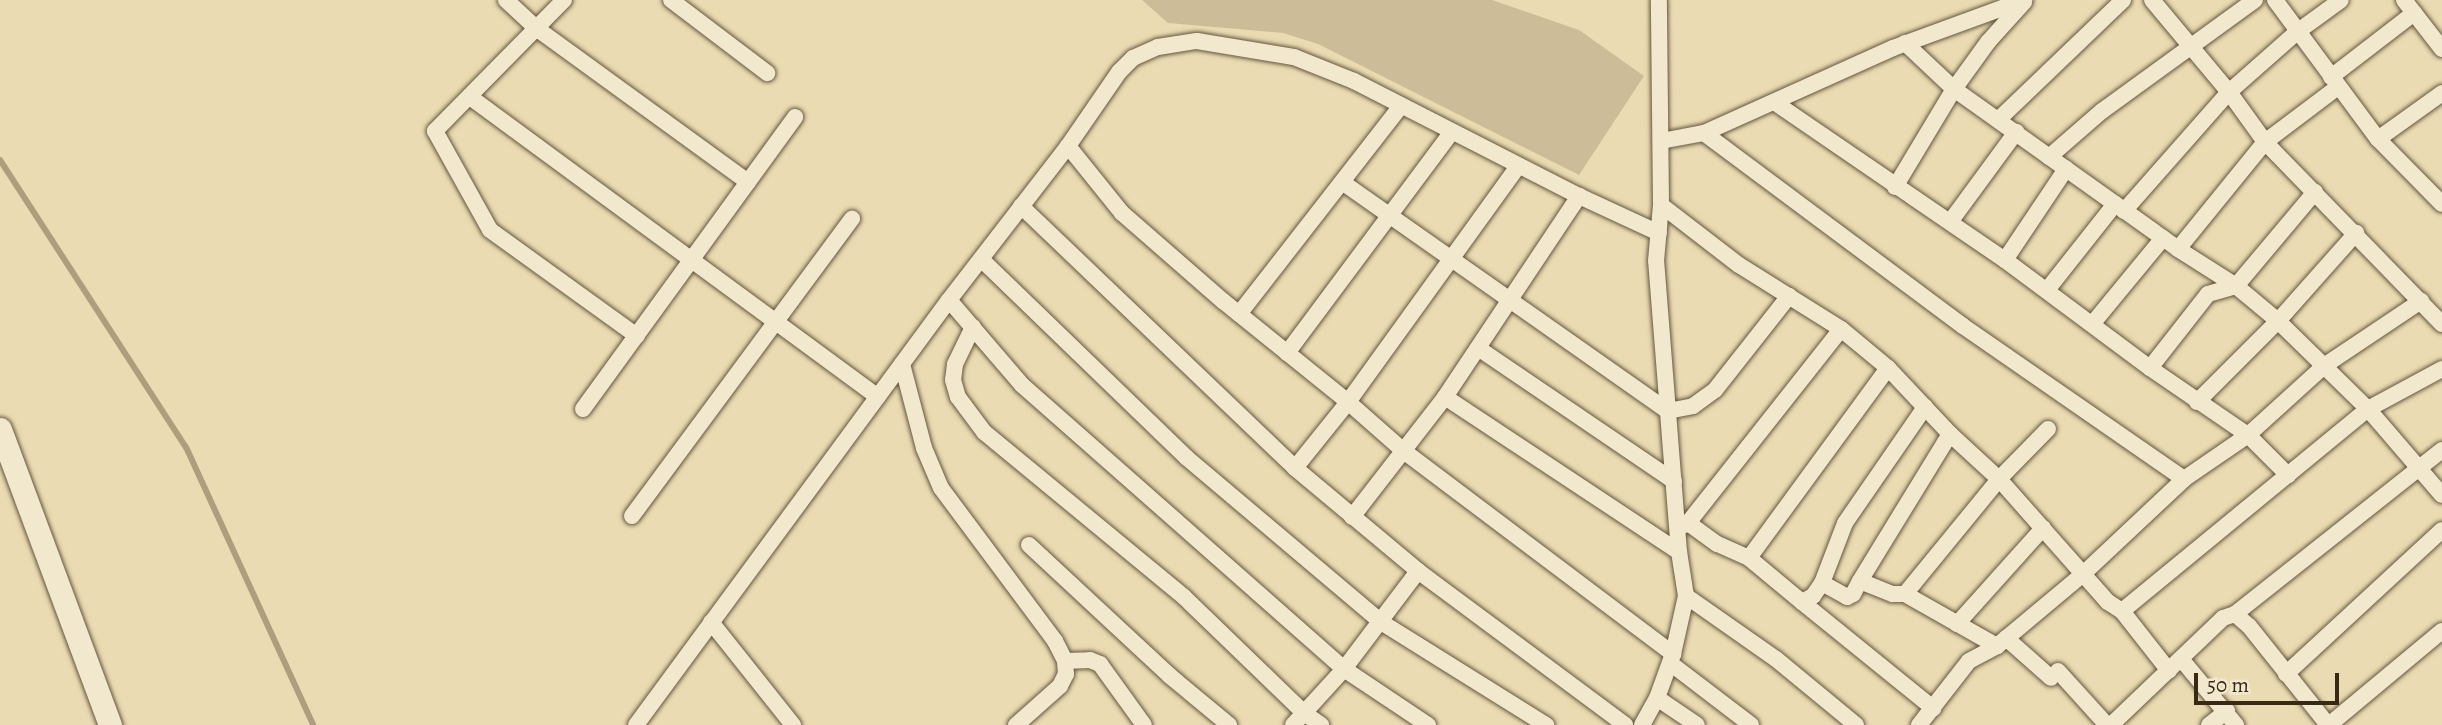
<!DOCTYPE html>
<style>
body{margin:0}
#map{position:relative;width:2442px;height:725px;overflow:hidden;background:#eadbb2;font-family:Alegreya,serif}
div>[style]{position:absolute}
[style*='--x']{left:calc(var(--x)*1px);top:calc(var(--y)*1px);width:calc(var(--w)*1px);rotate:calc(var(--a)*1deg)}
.green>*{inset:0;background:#ccbd98}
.stream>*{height:6px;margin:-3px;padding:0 3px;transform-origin:3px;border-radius:3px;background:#ad9e7d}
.roads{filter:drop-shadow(0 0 2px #64563e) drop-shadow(0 0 2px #64563e)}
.street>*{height:16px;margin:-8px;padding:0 8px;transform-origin:8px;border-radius:8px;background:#f1e8cd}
.secondary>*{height:23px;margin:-11.5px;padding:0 11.5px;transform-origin:11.5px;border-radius:11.5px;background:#f1e8cd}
span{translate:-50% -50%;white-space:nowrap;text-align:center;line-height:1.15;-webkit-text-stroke:5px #f1e8cd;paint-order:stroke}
.scale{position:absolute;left:2194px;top:673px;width:145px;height:32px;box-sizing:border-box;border:4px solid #382917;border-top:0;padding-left:9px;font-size:21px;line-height:24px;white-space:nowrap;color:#382917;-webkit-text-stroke:5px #f1e8cd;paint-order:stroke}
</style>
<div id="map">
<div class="green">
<i style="clip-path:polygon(1142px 0,1492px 0,1579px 30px,1644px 76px,1579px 175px,1318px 44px,1283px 33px,1168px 23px)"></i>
</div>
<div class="stream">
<i style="--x:0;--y:160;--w:342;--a:57.1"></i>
<i style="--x:186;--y:447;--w:306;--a:65.4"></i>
</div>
<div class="roads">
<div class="street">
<i style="--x:506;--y:0;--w:41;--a:43"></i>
<i style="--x:536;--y:28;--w:262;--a:36"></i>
<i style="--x:564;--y:0;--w:184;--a:134.6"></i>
<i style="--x:435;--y:131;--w:113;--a:60.9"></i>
<i style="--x:490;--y:230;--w:181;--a:35.8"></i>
<i style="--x:671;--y:0;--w:121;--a:37.2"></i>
<i style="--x:2152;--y:0;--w:120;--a:50.1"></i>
<i style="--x:2229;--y:92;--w:62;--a:54.2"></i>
<i style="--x:2265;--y:142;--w:254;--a:45.8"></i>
<i style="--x:2275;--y:0;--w:173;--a:53.5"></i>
<i style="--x:2378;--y:139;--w:91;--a:45.4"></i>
<i style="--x:2404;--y:0;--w:62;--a:52.2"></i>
<i style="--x:1905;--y:43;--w:67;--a:43.2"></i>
<i style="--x:1954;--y:89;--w:275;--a:35.5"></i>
<i style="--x:2178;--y:249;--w:69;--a:32.5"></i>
<i style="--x:2236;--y:286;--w:55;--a:39.8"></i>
<i style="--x:2278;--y:321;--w:126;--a:44.4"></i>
<i style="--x:2368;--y:409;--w:113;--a:49.3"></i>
<i style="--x:2331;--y:77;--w:105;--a:-37.6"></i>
<i style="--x:470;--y:97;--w:506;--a:36.33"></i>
<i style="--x:1774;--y:102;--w:280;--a:34.4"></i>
<i style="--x:2005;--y:260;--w:181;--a:36.7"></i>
<i style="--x:2150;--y:368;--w:119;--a:34.4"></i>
<i style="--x:2248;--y:435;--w:57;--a:45"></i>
<i style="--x:1999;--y:119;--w:172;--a:-43.8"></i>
<i style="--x:1704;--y:133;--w:323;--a:36.7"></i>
<i style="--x:1963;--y:326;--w:269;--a:34.7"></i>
<i style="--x:2378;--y:139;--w:79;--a:-35.7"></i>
<i style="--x:1661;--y:141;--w:44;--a:-10.5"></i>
<i style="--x:1704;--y:133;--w:207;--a:-24.2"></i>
<i style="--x:1893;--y:48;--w:140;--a:-20.1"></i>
<i style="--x:1068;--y:146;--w:86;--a:51.1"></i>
<i style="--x:1122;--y:213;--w:134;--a:41.1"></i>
<i style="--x:1223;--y:301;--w:161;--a:38.9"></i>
<i style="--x:1348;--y:402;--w:76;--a:41.3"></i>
<i style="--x:1405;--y:452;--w:336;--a:37"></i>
<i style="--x:2049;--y:157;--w:70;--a:-41"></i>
<i style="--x:2102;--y:111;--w:189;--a:-36"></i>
<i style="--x:1342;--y:182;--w:398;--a:35.1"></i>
<i style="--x:1668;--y:411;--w:25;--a:-11"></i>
<i style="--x:1693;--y:406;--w:27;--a:-36"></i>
<i style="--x:1715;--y:390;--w:120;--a:-51.8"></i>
<i style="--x:1895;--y:187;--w:114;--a:-59"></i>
<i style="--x:1954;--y:89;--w:58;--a:-54.1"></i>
<i style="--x:1988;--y:42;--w:54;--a:-48"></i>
<i style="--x:1661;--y:205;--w:98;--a:37.6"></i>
<i style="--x:1739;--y:265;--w:120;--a:32.1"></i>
<i style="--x:1841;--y:329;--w:61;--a:39.7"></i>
<i style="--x:1888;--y:368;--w:235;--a:126.2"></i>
<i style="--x:1749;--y:558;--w:35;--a:-156"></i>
<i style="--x:1717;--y:544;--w:36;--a:-144"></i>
<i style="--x:1688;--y:523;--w:11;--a:153"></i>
<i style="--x:1021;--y:206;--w:379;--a:43.7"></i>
<i style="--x:1295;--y:468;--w:160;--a:39.9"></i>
<i style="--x:1418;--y:571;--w:258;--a:36.6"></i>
<i style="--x:2124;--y:211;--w:159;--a:-48.6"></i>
<i style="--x:2229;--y:92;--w:91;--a:-41.4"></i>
<i style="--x:2297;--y:32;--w:54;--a:-36"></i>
<i style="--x:1950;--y:222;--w:112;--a:-53.7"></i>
<i style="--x:2178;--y:249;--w:138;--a:-50.9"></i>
<i style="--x:2265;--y:142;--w:91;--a:-37"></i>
<i style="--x:981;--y:259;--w:286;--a:44"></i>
<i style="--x:1187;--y:458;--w:254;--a:40.2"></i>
<i style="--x:1381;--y:622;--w:195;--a:32"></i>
<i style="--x:2005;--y:260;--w:110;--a:-56.2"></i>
<i style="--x:2047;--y:290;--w:110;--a:-51.7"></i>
<i style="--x:949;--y:300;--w:112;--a:49.3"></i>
<i style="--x:1022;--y:385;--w:429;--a:41.4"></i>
<i style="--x:1344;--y:669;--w:101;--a:33.7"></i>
<i style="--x:1239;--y:314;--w:264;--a:-52.1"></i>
<i style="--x:2093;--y:323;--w:110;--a:-50.5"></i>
<i style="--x:973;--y:327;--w:41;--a:115.9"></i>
<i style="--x:955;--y:364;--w:16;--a:97"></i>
<i style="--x:953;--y:380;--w:18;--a:74"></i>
<i style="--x:958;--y:397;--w:44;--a:53.4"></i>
<i style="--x:984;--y:432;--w:259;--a:39.5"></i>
<i style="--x:1184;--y:597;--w:167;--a:44"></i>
<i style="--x:1304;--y:713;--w:21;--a:35"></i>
<i style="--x:1478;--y:348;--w:237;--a:34.2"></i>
<i style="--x:1287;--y:353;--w:276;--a:-53.3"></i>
<i style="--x:902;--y:364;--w:87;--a:75.3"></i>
<i style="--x:924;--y:448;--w:43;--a:67"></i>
<i style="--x:941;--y:488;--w:191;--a:53.3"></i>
<i style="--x:1055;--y:641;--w:22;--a:63"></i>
<i style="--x:1065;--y:661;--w:13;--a:86"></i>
<i style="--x:1066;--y:674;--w:13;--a:117"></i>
<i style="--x:1060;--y:686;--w:59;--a:138.4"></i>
<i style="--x:1888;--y:368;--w:91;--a:46.8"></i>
<i style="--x:1950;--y:434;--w:67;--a:42.6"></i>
<i style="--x:1999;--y:479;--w:164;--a:48.5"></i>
<i style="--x:2108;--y:602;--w:17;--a:33"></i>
<i style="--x:2122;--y:611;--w:76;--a:51.9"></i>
<i style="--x:2150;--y:368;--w:94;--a:-51.9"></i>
<i style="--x:2208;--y:294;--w:29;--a:-16"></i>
<i style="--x:2236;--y:286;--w:123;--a:-50"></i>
<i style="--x:1445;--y:397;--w:281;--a:33.5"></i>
<i style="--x:2197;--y:402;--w:115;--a:-45"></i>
<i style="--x:2278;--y:321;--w:118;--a:-48.4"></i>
<i style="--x:583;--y:409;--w:361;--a:-54"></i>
<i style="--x:1950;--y:434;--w:172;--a:121.5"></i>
<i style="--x:1860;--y:581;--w:35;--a:22"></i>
<i style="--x:1893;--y:594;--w:12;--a:0"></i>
<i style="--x:1905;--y:594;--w:149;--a:-50.7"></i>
<i style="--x:1999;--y:479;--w:70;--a:-45.6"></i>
<i style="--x:1295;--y:468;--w:85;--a:-51.2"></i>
<i style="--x:1348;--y:402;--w:291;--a:-54.2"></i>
<i style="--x:632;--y:516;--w:370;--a:-53.5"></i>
<i style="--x:1352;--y:517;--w:152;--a:-52.2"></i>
<i style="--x:1445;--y:397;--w:242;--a:-56.3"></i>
<i style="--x:1688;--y:523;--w:247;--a:-51.7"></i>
<i style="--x:1029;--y:545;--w:192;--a:42.9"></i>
<i style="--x:1170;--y:676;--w:77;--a:39.7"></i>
<i style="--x:1749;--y:558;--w:69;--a:39.7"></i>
<i style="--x:1802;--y:602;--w:13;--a:-29"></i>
<i style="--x:1813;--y:596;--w:16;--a:-55"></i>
<i style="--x:1822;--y:583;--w:64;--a:-69"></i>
<i style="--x:1845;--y:523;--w:141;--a:-55.4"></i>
<i style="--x:1822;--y:583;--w:29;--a:29"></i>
<i style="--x:1847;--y:597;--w:7;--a:-27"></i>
<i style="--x:1853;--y:594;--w:15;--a:-62"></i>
<i style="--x:1905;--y:594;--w:106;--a:29.5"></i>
<i style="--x:1686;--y:596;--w:110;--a:35"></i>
<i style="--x:1776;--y:659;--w:104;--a:39.5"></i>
<i style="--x:1802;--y:602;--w:169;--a:39"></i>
<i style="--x:2122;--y:611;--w:318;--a:-39.4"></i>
<i style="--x:2368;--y:409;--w:84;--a:-28.4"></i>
<i style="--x:2235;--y:614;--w:264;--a:-38.4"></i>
<i style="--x:711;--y:622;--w:132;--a:51.5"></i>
<i style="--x:1957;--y:624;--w:129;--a:-48.1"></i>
<i style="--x:2006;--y:638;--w:60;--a:41.6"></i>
<i style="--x:2182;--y:660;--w:85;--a:50.3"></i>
<i style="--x:1065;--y:661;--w:25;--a:-2"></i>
<i style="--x:1090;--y:660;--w:11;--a:22"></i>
<i style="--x:1100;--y:664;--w:75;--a:54.2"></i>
<i style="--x:1670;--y:663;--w:102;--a:37.4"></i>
<i style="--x:2058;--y:671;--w:73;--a:47.8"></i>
<i style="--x:2286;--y:674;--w:212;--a:-42.7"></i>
<i style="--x:1657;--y:698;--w:48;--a:34"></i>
<i style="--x:636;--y:725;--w:528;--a:-53.63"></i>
<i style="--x:949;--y:300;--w:195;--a:-52.3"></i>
<i style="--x:1068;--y:146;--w:90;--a:-55.4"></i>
<i style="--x:1119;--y:72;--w:20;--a:-45"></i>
<i style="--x:1133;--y:58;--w:27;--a:-24"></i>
<i style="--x:1158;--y:47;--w:39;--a:-9"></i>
<i style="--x:1197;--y:41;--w:98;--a:9.4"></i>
<i style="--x:1294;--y:57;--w:65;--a:21.8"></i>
<i style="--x:1354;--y:81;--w:253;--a:27.1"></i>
<i style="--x:1579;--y:196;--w:88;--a:24.8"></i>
<i style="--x:1293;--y:725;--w:76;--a:-47.7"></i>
<i style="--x:1344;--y:669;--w:123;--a:-52.9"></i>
<i style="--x:1642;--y:725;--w:31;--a:-61"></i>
<i style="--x:1657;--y:698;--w:47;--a:-70"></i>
<i style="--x:1673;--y:654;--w:59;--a:-77.4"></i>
<i style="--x:1686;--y:596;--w:45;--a:-99"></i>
<i style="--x:1679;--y:552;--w:292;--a:-94.5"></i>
<i style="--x:1656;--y:261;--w:56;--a:-84.9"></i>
<i style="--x:1661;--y:205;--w:205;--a:-90.6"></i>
<i style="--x:1919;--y:725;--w:81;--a:-52"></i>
<i style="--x:1969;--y:661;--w:32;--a:-28"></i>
<i style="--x:1997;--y:646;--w:112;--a:-39.9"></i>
<i style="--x:2083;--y:574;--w:139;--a:-43.2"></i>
<i style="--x:2184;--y:479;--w:78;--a:-34.5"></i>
<i style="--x:2248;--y:435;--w:103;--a:-42.2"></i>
<i style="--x:2324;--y:366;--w:117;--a:-33.8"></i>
<i style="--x:2111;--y:725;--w:155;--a:-43.7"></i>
<i style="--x:2223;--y:618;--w:13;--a:-18"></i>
<i style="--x:2235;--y:614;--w:18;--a:41"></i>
<i style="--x:2249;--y:626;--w:127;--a:51.4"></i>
<i style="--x:2209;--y:725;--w:23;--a:-38"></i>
<i style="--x:2329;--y:725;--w:147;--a:-39.8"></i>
</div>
<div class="secondary">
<i style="--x:0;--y:429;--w:316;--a:69.6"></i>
</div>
</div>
<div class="scale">50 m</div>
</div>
